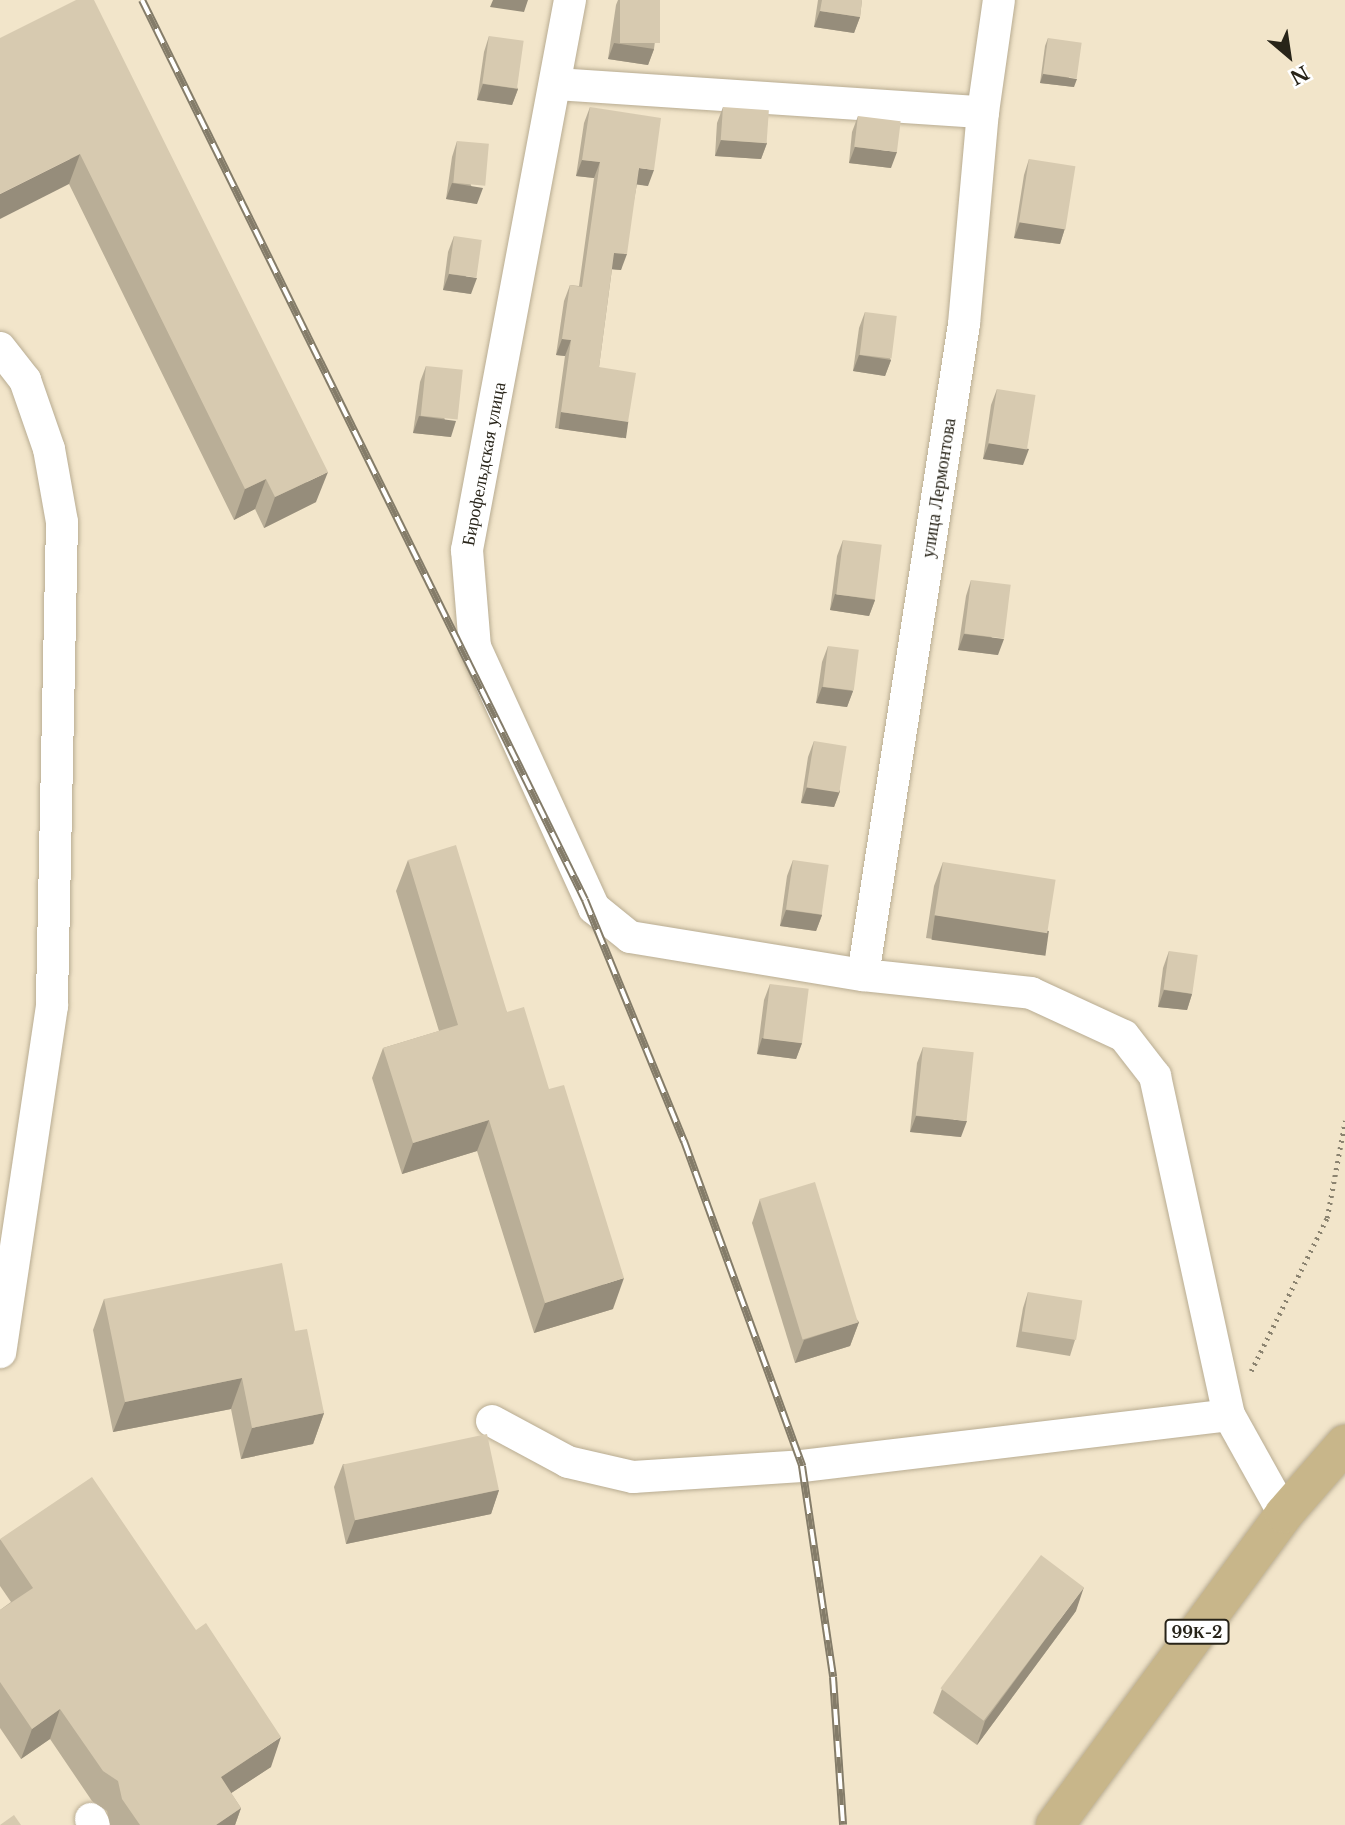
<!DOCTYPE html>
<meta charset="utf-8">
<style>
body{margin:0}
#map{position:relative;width:1345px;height:1825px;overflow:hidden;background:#f2e5ca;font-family:"Libre Baskerville",serif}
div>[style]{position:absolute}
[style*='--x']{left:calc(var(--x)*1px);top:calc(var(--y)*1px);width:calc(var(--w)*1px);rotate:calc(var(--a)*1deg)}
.path>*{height:4.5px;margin-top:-2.25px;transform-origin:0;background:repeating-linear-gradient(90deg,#8b8370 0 2px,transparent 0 7px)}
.roads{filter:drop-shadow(0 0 2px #b8ac92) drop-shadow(0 0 2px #b8ac92)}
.minor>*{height:32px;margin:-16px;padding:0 16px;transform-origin:16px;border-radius:16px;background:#fff}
.major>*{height:38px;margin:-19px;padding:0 19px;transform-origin:19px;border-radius:19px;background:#c8b68a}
.rail>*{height:8px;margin-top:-4px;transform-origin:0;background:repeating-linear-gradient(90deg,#fff 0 16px,#847c69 0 32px);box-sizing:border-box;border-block:2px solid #847c69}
.wall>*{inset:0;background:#b9ae97}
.shaded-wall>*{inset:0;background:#968d7b;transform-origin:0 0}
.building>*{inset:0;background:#d7cab0;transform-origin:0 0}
span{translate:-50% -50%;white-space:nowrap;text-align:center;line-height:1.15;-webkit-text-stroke:7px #fff;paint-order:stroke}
.shield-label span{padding:2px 5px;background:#fff;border:2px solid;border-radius:5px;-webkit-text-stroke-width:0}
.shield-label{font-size:16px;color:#282419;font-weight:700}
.street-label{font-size:18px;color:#282419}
.north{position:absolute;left:1254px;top:21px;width:70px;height:70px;-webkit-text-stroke:5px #fff;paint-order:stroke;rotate:151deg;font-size:19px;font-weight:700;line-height:28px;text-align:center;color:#282419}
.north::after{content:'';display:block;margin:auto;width:24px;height:32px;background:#282419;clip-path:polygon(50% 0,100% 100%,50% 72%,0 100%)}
</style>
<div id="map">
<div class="path">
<i style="--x:1251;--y:1371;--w:171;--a:-63.6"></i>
<i style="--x:1327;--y:1218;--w:99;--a:-79.5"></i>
</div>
<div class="roads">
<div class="minor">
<i style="--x:570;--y:0;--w:560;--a:100.61"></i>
<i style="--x:467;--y:550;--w:97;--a:85.3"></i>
<i style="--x:475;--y:647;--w:287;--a:65.5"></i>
<i style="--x:594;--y:908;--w:46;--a:38.9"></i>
<i style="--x:630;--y:937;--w:236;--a:9.3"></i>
<i style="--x:863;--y:975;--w:169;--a:6.1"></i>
<i style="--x:1031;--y:993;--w:102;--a:24.8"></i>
<i style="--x:1124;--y:1036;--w:51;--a:52.2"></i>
<i style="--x:1155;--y:1076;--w:347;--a:77.7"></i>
<i style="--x:1229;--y:1415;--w:113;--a:60.9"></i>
<i style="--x:557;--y:84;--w:427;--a:3.8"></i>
<i style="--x:0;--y:348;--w:41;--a:52"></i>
<i style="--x:25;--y:380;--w:73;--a:70.8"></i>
<i style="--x:49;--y:449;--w:74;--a:79.9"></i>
<i style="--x:62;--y:522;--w:484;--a:91.2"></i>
<i style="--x:52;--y:1006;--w:350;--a:98.5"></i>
<i style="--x:863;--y:975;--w:659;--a:-81.18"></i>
<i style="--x:964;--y:324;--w:213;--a:-84.9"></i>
<i style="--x:983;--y:112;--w:113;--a:-81.9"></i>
<i style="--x:492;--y:1421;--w:86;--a:28.3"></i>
<i style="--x:568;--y:1462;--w:67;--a:13"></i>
<i style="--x:633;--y:1477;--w:169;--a:-3.7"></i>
<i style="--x:802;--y:1466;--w:430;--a:-6.8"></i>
<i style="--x:91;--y:1819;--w:7;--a:63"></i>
</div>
<div class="major">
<i style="--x:1055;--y:1825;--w:386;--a:-53.6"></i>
<i style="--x:1284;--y:1514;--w:93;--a:-48.9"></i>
</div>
</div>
<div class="rail">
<i style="--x:142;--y:0;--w:1003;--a:63.79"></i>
<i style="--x:585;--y:900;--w:261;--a:67.7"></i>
<i style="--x:684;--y:1141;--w:346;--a:70"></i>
<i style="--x:802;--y:1466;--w:213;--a:81.6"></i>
<i style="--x:833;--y:1677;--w:148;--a:86.1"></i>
</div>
<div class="wall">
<i style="clip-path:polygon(76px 0,316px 502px,264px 528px,255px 509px,234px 520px,69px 184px)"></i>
<i style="clip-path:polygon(618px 0,660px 0,654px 49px,648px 65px,608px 59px,616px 5px)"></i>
<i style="clip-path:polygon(818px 0,862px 0,860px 17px,854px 33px,814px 27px)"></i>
<i style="clip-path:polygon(489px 36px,518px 89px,512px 105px,477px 100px,484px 52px)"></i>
<i style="clip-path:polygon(1048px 38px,1074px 87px,1040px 83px,1045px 46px)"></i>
<i style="clip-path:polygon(590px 107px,648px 186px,637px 184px,621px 270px,612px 269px,599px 367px,628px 422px,622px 438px,555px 428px,565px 356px,556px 355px,564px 301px,570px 285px,579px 286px,594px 178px,576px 176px,584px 123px)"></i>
<i style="clip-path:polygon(723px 107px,767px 143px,761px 159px,715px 156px,717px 123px)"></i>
<i style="clip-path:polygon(858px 116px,891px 168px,849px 163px,852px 132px)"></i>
<i style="clip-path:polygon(457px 141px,477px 204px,446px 199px,452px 157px)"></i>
<i style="clip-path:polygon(1029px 159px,1065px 228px,1060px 244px,1014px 238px,1024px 175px)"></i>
<i style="clip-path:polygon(454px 236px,471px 294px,443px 290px,448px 252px)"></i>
<i style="clip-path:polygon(865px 312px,891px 360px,885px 376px,853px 371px,859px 328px)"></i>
<i style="clip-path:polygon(426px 366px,451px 437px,413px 433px,420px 382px)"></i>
<i style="clip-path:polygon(997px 389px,1023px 465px,983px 459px,991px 405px)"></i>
<i style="clip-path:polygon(843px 540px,875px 600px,869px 616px,830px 610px,837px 556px)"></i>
<i style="clip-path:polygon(971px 580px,998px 655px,958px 650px,966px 596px)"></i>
<i style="clip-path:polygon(828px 646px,853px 691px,847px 707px,816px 703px,822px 662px)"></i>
<i style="clip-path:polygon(814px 741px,840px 791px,834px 807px,801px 803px,808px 757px)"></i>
<i style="clip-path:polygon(408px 860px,507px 1012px,613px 1309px,534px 1333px,477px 1151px,402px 1174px,372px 1078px,383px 1048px,439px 1031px,396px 891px)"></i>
<i style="clip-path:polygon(793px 860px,822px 915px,816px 931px,780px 926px,787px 876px)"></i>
<i style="clip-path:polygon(943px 862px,1040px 955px,926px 938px,934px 886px)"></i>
<i style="clip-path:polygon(1169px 951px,1192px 994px,1187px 1010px,1158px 1007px,1163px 968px)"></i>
<i style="clip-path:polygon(770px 984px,802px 1043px,796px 1059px,757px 1054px,764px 1000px)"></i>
<i style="clip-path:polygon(923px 1047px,961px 1137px,910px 1132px,917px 1063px)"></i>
<i style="clip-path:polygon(760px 1199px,859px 1322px,850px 1346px,795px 1363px,752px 1223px)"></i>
<i style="clip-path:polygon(1028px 1292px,1075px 1340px,1070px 1356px,1016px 1347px,1023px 1308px)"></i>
<i style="clip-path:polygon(104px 1299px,295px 1331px,324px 1413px,313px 1444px,241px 1459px,231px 1409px,113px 1432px,93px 1330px)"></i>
<i style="clip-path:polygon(343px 1464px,499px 1490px,491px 1514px,346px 1544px,334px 1487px)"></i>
<i style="clip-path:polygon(0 1539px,271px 1767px,231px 1793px,241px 1808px,235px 1825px,110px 1825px,107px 1811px,92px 1801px,50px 1739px,21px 1759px,0 1728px,0 1610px,11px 1602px,0 1586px)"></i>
<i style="clip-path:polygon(1076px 1611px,977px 1745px,933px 1713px,942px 1689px)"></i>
</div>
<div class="shaded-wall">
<i style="clip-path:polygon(493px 0,528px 0,524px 12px,490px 7px)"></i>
<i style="clip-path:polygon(820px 11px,860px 17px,854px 33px,814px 27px)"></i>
<i style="clip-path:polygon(614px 43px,654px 49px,648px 65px,608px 59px)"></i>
<i style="clip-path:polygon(1043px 74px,1077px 79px,1074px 87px,1040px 83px)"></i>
<i style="clip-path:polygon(483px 84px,518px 89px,512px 105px,477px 100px)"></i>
<i style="clip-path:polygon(721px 140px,767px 143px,761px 159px,715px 156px)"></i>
<i style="clip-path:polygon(855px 147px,897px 152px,891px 168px,849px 163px)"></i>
<i style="clip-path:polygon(80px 154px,69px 184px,0 219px,0 194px)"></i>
<i style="clip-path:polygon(582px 160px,600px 162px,594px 178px,576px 176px)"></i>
<i style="clip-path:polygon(639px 168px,654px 170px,648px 186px,633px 184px)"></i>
<i style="clip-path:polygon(452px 183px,483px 188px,477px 204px,446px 199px)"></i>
<i style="clip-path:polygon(1020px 222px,1065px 228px,1060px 244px,1014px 238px)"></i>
<i style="clip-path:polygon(614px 253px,627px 254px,621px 270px,608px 269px)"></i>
<i style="clip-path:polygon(449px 274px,477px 278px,471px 294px,443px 290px)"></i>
<i style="clip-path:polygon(562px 339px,571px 340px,565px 356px,556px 355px)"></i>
<i style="clip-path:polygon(859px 355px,891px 360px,885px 376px,853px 371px)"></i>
<i style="left:561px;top:412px;width:68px;height:17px;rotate:8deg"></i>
<i style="clip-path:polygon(419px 416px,456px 421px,451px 437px,413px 433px)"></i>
<i style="clip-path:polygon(989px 443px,1029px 449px,1023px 465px,983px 459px)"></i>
<i style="clip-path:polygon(328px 472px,316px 502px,264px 528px,275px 497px)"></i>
<i style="clip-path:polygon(266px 479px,255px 509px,234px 520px,245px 489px)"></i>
<i style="clip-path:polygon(835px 594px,875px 600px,869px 616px,830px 610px)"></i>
<i style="clip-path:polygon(964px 634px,1004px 639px,998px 655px,958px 650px)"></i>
<i style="clip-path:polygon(822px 687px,853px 691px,847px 707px,816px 703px)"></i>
<i style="clip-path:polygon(807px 787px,840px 791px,834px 807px,801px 803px)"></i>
<i style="clip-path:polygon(786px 910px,822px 915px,816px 931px,780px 926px)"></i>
<i style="left:935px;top:915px;width:115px;height:25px;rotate:8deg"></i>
<i style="clip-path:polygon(1164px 990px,1192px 994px,1187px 1010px,1158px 1007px)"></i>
<i style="clip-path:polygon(762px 1038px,802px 1043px,796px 1059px,757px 1054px)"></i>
<i style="clip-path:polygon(916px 1116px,967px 1121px,961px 1137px,910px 1132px)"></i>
<i style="clip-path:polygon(489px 1120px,477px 1151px,402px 1174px,413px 1143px)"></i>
<i style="clip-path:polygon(624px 1278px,613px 1309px,534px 1333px,545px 1303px)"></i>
<i style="clip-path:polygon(859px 1322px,850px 1346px,795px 1363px,804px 1340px)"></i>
<i style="clip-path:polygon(242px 1378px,231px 1409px,113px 1432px,125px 1402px)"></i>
<i style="clip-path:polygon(324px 1413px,313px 1444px,241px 1459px,252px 1428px)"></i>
<i style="clip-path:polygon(499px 1490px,491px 1514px,346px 1544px,355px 1520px)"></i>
<i style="clip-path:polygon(1084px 1587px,1076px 1611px,977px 1745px,985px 1721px)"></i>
<i style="clip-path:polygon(60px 1709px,50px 1739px,21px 1759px,32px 1729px)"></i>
<i style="clip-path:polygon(281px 1737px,271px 1767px,210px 1807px,221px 1777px)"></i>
<i style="clip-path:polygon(241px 1808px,235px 1825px,216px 1825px)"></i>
</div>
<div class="building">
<i style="clip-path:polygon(76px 0,94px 0,328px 472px,275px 497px,266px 479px,245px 489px,80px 154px,0 194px,0 38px)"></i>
<i style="left:620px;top:0;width:40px;height:43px"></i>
<i style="clip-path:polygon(822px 0,862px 0,860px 17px,820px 11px)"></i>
<i style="left:489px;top:36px;width:35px;height:48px;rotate:8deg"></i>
<i style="left:1048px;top:38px;width:34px;height:36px;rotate:8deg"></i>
<i style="clip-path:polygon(590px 107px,661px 118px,654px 170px,639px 168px,627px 254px,614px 253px,599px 367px,636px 373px,628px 422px,561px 412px,571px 340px,562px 339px,570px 285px,582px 287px,600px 162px,582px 160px)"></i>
<i style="left:723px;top:107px;width:46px;height:33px;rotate:4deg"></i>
<i style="left:858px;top:116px;width:43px;height:31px;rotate:7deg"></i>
<i style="left:457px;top:141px;width:32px;height:42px;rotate:5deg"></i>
<i style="left:1029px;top:159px;width:47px;height:64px;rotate:9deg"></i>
<i style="left:454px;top:236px;width:28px;height:38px;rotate:8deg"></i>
<i style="left:865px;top:312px;width:32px;height:43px;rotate:7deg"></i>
<i style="left:426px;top:366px;width:37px;height:50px;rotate:6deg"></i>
<i style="left:997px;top:389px;width:39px;height:55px;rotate:9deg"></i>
<i style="left:843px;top:540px;width:39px;height:55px;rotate:7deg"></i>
<i style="left:971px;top:580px;width:40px;height:54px;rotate:7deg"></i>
<i style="left:828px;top:646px;width:31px;height:41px;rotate:7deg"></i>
<i style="left:814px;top:741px;width:33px;height:47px;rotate:9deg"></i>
<i style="clip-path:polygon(456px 845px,507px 1012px,524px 1007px,549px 1089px,564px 1085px,624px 1278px,545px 1303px,489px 1120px,413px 1143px,383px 1048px,458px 1025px,408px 860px)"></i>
<i style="left:793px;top:860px;width:36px;height:50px;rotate:8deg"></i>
<i style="left:943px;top:862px;width:114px;height:54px;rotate:9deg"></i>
<i style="left:1169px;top:951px;width:29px;height:39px;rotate:8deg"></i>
<i style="left:770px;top:984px;width:39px;height:55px;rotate:7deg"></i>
<i style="left:923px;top:1047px;width:51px;height:69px;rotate:6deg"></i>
<i style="left:815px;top:1182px;width:147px;height:58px;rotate:73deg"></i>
<i style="clip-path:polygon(282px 1263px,295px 1331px,307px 1329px,324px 1413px,252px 1428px,242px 1378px,125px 1402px,104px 1299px)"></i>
<i style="left:1028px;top:1292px;width:55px;height:40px;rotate:9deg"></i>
<i style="left:487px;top:1434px;width:57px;height:147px;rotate:78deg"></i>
<i style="clip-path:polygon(92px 1477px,196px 1630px,206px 1623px,281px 1737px,221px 1777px,241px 1808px,216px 1825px,140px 1825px,122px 1799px,118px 1781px,103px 1771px,60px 1709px,32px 1729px,0 1682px,0 1610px,33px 1588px,0 1539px)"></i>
<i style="left:1041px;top:1555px;width:54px;height:167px;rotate:37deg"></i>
<i style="clip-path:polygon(14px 1815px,21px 1825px,0 1825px)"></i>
</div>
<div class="shield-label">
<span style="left:1197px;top:1632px">99К-2</span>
</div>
<div class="street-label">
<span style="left:484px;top:464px;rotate:-79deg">Бирофельдская улица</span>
<span style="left:939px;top:488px;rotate:-81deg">улица Лермонтова</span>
</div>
<div class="north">N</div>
</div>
